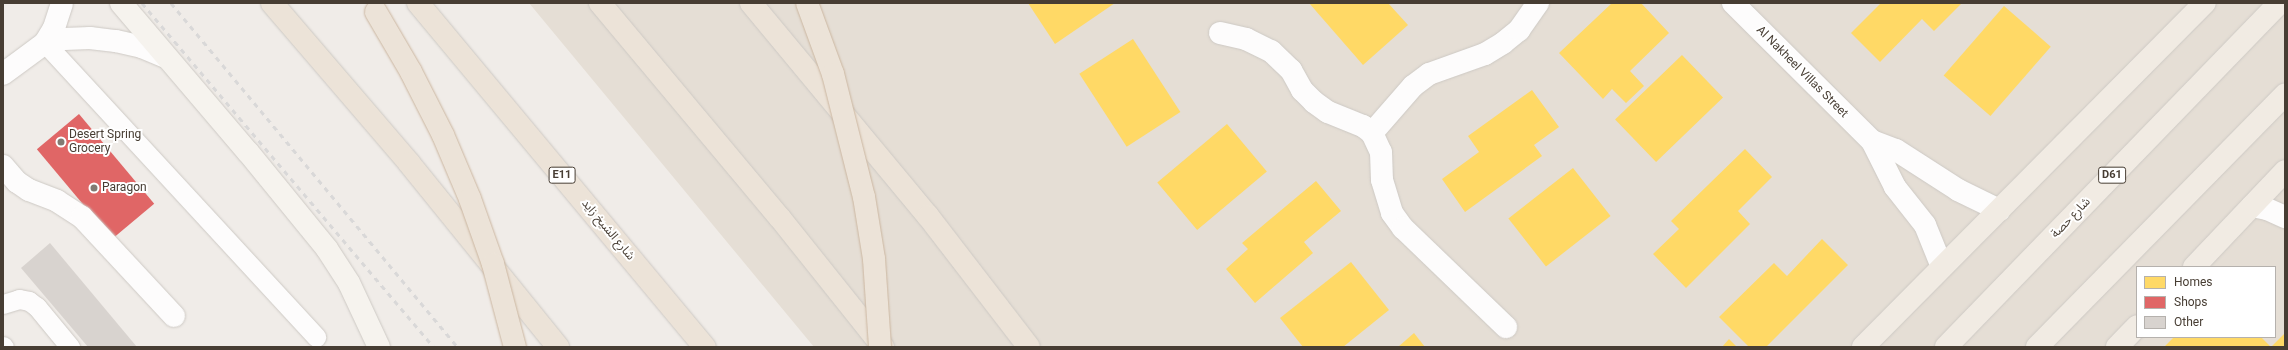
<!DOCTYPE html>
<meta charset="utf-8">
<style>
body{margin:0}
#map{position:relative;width:2288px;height:350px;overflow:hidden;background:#f0ece8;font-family:Roboto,"Noto Sans Arabic",sans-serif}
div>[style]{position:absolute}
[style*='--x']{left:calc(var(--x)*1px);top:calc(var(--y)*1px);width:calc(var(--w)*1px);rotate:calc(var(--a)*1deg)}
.residential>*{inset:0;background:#e5ded5}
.homes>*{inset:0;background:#ffd966;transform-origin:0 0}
.shops>*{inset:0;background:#e06666;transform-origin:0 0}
.building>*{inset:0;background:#d8d3cf}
.roads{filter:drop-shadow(0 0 1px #cdc9c4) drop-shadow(0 0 1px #cdc9c4)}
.service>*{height:19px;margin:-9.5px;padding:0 9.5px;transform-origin:9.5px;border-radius:9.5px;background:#fdfcfc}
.minor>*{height:22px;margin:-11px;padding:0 11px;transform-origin:11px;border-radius:11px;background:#fdfcfc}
.secondary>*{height:22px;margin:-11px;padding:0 11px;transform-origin:11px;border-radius:11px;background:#f6f3ee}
.primary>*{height:22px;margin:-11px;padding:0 11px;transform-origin:11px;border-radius:11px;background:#f1ebe3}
.motorway>*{height:22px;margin:-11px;padding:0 11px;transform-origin:11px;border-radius:11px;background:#ece3d8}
.rail>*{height:3px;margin-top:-1.5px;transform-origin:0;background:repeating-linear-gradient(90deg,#d9d8d8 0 5px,transparent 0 10px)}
.bridges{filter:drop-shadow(0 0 1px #cbb6a0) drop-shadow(0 0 1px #cbb6a0)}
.motorway-bridge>*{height:22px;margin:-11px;padding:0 11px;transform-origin:11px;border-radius:11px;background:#ece3d8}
.dots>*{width:11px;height:11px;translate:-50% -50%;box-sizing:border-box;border:2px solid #fff;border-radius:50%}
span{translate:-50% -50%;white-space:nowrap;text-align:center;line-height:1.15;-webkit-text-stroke:4px #fff;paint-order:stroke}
.shield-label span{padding:1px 3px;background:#fff;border:1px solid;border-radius:3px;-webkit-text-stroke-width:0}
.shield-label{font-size:11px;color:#473d33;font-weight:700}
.street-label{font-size:12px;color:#473d33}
.poi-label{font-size:12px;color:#473d33}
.left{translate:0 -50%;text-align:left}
.frame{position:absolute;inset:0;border:4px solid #473d33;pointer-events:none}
.legend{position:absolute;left:2136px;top:266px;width:140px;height:72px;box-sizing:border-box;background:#fff;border:1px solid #b5b1ad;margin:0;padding:5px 7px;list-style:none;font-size:12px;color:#473d33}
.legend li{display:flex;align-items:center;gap:8px;height:20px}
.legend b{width:20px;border:1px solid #b5b1ad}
</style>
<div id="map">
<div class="residential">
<i style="clip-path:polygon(evenodd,529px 3px,2285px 3px,2285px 347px,814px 347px,529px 3px,2137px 267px,2275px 267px,2275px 337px,2137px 337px,2137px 267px)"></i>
</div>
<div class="homes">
<i style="clip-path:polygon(1028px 3px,1115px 3px,1055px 44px)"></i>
<i style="clip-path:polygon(1309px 3px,1388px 3px,1408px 25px,1363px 65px)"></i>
<i style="clip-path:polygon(1612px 3px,1641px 3px,1669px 33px,1630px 71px,1644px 86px,1626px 103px,1612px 89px,1603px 99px,1559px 53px)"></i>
<i style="clip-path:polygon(1881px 3px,1962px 3px,1934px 31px,1922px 19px,1880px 62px,1851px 33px)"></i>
<i style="left:2004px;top:6px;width:62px;height:92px;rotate:41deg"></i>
<i style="left:1133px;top:39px;width:87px;height:64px;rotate:57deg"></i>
<i style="left:1682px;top:55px;width:59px;height:93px;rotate:46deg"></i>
<i style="clip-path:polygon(1532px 90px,1559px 127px,1534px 145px,1542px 156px,1465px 212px,1442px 179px,1479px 152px,1468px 136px)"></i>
<i style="left:1227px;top:124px;width:62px;height:91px;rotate:50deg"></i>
<i style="clip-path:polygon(1745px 149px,1772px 177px,1738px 211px,1750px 224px,1686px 288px,1653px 254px,1679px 229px,1671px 221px)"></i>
<i style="left:1573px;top:168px;width:61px;height:82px;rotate:52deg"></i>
<i style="clip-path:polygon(1316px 181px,1341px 211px,1304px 242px,1313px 253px,1255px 303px,1226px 269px,1248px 249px,1242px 243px)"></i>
<i style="clip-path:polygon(1822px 239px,1848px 265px,1766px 347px,1749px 347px,1719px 317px,1774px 263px,1787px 276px)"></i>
<i style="clip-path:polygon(1351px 262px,1389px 310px,1343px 347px,1303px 347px,1280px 318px)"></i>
<i style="clip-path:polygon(1414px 333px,1425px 347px,1398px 347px)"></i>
<i style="clip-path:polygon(2285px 333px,2285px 347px,2164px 347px,2174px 337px,2261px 337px,2271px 347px)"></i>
<i style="clip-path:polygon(1729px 339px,1737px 347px,1722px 347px)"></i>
</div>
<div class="shops">
<i style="left:79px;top:114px;width:117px;height:55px;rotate:50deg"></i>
</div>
<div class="building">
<i style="clip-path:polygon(50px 243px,137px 347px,88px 347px,21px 268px)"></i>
</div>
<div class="roads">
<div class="service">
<i style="--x:45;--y:43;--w:400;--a:47.3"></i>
<i style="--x:3;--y:304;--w:17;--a:-17"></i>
<i style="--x:19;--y:299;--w:10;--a:11"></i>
<i style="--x:29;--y:301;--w:10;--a:37"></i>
<i style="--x:37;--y:307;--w:52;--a:50.5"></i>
<i style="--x:3;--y:346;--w:1;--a:45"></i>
</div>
<div class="minor">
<i style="--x:1733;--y:3;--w:196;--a:44.8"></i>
<i style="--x:1872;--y:141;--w:51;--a:63.4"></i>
<i style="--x:1895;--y:187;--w:48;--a:51.7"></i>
<i style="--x:1925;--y:225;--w:45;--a:68"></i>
<i style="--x:1220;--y:33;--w:27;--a:13"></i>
<i style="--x:1246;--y:39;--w:28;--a:26"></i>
<i style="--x:1271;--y:51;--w:28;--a:44"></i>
<i style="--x:1291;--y:70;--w:23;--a:61"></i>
<i style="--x:1302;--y:90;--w:17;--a:45"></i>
<i style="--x:1314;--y:102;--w:17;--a:36"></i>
<i style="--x:1328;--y:112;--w:38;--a:22"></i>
<i style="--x:1363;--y:126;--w:11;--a:38"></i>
<i style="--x:1372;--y:133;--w:21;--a:65"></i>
<i style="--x:1381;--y:152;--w:28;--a:88"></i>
<i style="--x:1382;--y:180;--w:34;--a:73"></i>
<i style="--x:1392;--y:213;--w:19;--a:54"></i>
<i style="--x:1403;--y:228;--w:143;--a:43.9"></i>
<i style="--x:45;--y:43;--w:17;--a:-59"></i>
<i style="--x:54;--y:28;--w:26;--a:-72"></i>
<i style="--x:3;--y:74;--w:52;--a:-36.4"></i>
<i style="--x:45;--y:43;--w:19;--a:-12"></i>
<i style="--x:64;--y:39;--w:26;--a:-2"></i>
<i style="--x:90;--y:38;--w:26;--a:7"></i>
<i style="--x:116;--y:41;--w:27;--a:13"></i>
<i style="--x:142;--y:47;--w:26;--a:23"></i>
<i style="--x:1372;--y:133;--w:62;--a:-48.9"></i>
<i style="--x:1413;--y:86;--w:20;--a:-37"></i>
<i style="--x:1429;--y:74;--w:59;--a:-19.7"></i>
<i style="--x:1485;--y:54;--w:21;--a:-31"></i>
<i style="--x:1503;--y:43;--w:21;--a:-39"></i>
<i style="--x:1519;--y:30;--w:33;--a:-55"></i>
<i style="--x:1872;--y:141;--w:26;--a:21"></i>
<i style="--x:1896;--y:150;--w:74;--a:32.8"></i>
<i style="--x:1958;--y:190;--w:46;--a:26"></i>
<i style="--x:3;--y:166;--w:21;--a:49"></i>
<i style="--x:17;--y:182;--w:14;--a:34"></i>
<i style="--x:29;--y:190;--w:30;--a:21"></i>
<i style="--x:57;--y:201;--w:30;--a:33"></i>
<i style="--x:82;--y:217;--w:135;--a:47.1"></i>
<i style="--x:2252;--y:206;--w:15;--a:11"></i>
<i style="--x:2267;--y:209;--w:20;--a:24"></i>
</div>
<div class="secondary">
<i style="--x:121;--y:3;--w:196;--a:49.6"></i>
<i style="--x:248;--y:152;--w:125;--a:50.8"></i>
<i style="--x:327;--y:249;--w:40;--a:57.1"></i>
<i style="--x:349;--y:283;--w:71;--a:64.9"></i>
</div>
<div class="primary">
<i style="--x:2194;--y:267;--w:132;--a:-46.5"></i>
<i style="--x:1863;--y:347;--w:485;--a:-45.2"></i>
<i style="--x:1946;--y:347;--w:479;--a:-45.9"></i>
<i style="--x:2037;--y:347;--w:354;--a:-45.5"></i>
<i style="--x:2117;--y:347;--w:29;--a:-46"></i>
</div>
<div class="motorway">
<i style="--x:272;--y:3;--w:211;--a:49.4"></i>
<i style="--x:409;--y:163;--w:237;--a:51"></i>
<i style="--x:418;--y:3;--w:448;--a:50.2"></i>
<i style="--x:600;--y:3;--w:280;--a:50.1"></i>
<i style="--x:780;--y:218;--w:165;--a:51.4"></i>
<i style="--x:751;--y:3;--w:277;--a:50.3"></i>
<i style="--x:928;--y:216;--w:165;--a:52.4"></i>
</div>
</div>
<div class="rail">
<i style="--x:142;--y:3;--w:451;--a:49.7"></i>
<i style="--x:171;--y:3;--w:448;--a:50.2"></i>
</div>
<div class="bridges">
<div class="motorway-bridge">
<i style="--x:807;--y:3;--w:76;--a:69.9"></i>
<i style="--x:833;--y:74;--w:127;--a:75.9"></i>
<i style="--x:864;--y:197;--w:63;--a:80.8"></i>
<i style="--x:874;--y:259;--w:88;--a:86.1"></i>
<i style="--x:376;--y:12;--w:69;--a:59.7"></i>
<i style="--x:411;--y:72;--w:71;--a:63.1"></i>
<i style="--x:443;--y:135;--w:69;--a:67.1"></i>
<i style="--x:470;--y:199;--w:69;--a:70.5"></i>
<i style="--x:493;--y:264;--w:86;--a:75.2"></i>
</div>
</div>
<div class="dots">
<i style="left:61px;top:142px;background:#827a72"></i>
<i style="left:94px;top:188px;background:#827a72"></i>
</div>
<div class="shield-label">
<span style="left:562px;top:175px">E11</span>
<span style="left:2112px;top:175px">D61</span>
</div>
<div class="street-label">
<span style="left:1802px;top:72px;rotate:45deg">Al Nakheel Villas Street</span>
<span style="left:2071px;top:218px;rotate:-46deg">شارع حصة</span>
<span style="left:608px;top:230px;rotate:50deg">شارع الشيخ زايد</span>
</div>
<div class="poi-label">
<span class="left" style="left:69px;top:142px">Desert Spring<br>Grocery</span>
<span class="left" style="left:102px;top:188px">Paragon</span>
</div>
<div class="frame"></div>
<ul class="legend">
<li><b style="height:11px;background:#ffd966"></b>Homes</li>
<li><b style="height:11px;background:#e06666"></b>Shops</li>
<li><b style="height:11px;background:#d8d3cf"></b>Other</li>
</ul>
</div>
